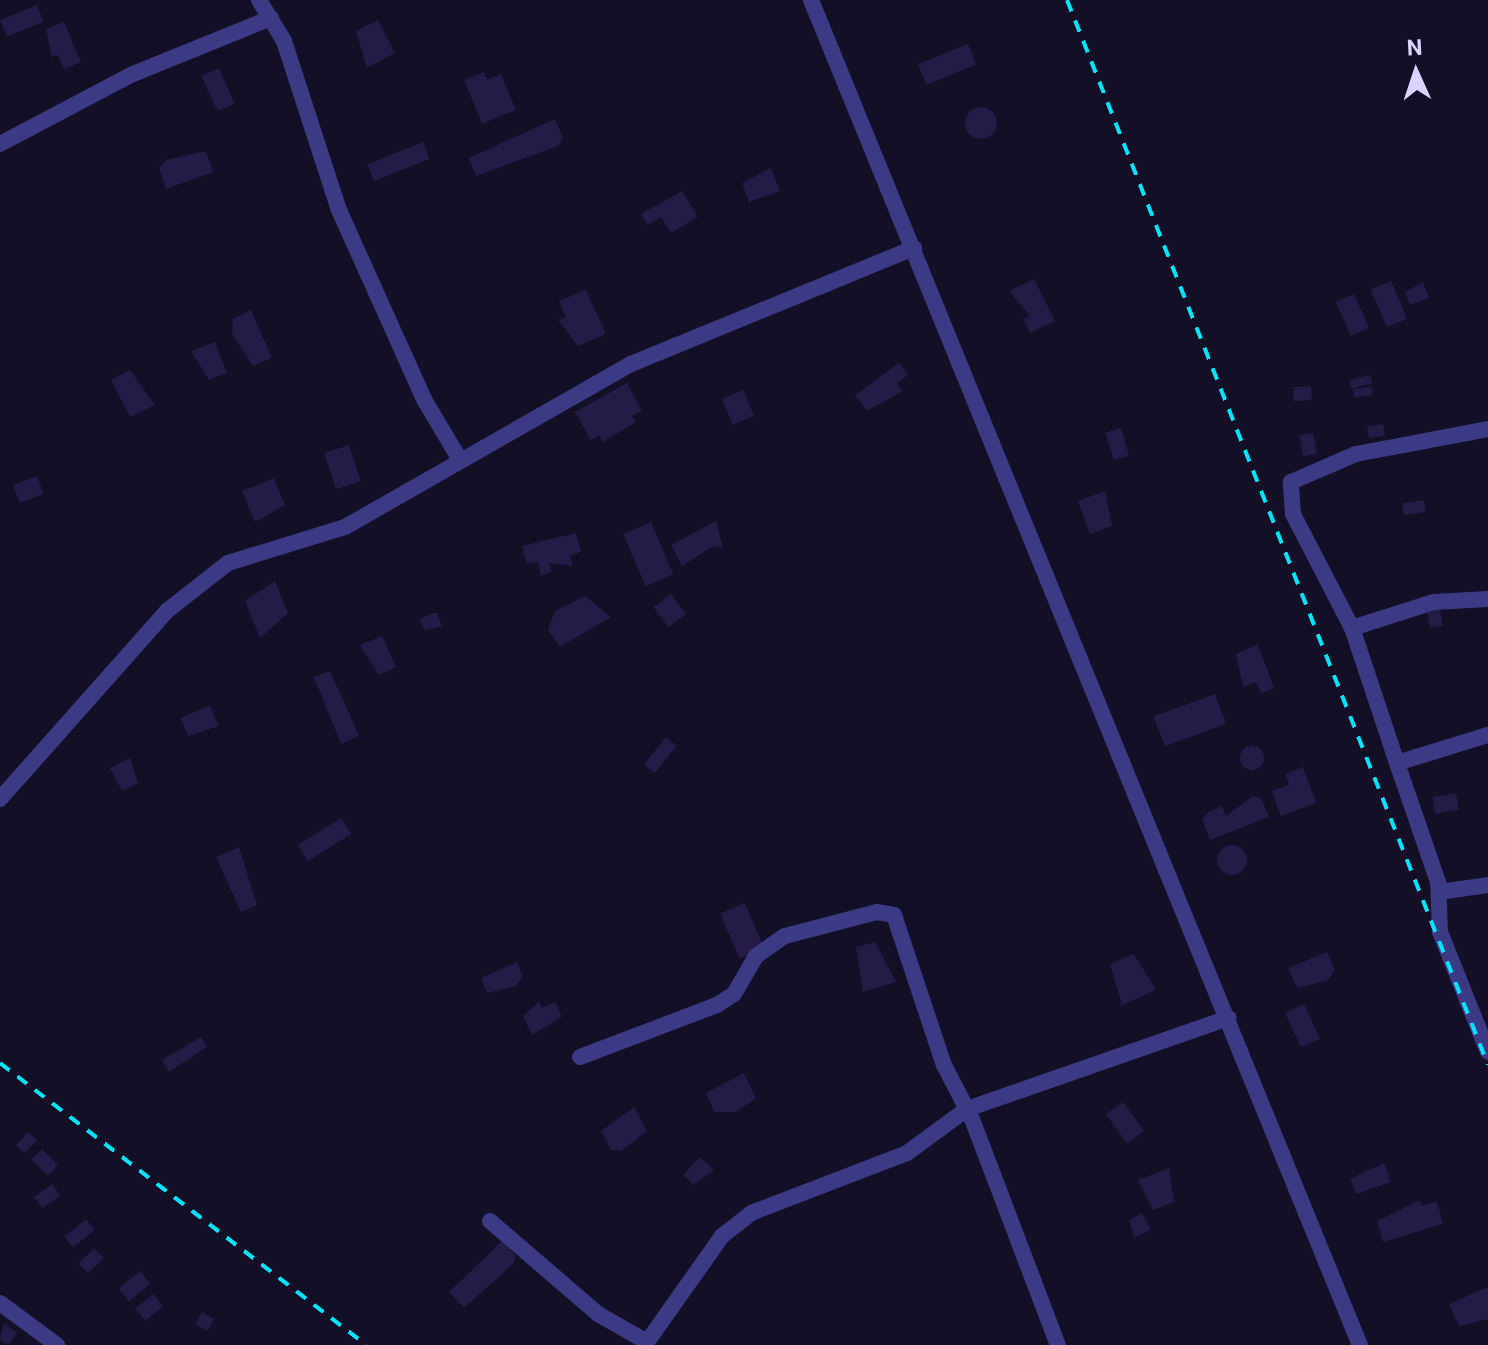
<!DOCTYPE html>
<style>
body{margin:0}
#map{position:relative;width:1488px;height:1345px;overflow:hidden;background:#130f26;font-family:Roboto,sans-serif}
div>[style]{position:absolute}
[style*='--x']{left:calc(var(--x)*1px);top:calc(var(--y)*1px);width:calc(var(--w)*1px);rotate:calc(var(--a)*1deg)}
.building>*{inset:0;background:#241b47;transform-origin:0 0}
.round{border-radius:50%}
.minor>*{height:16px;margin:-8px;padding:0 8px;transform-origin:8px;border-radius:8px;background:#3d3a85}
.rail>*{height:4px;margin-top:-2px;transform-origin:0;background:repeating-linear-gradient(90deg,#00e5ff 0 12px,transparent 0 22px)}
span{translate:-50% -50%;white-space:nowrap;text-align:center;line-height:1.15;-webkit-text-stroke:6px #130f26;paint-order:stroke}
.north{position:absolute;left:1376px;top:32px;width:80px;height:80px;-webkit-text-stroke:6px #130f26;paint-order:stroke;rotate:357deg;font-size:22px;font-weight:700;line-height:32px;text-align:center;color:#d9d4ff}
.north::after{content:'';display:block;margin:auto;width:28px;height:36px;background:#d9d4ff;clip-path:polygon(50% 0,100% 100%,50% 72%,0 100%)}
</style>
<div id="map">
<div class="building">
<i style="left:37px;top:5px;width:18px;height:40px;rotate:68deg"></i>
<i style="clip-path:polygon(378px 20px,395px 53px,367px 68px,356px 31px)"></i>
<i style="clip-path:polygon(64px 22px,81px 62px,64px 69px,58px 55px,52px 57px,46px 29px)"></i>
<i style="left:968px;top:44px;width:22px;height:54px;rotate:68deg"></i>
<i style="left:219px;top:68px;width:39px;height:19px;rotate:66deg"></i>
<i style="clip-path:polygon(484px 72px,487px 80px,501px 74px,516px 110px,482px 124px,464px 80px)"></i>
<i class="round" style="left:965px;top:107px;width:32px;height:32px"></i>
<i style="clip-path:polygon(555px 119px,563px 138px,558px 146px,476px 176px,468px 158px)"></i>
<i style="left:423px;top:142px;width:18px;height:60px;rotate:68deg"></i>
<i style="clip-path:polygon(206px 151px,213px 172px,166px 189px,159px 168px,166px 160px)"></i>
<i style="clip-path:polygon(771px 168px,780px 191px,749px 202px,742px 183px)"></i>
<i style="clip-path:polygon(682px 191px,698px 217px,671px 233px,661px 217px,648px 225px,641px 214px)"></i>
<i style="clip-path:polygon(1034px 279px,1055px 321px,1030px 333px,1023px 319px,1030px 316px,1009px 291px)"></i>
<i style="left:1391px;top:281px;width:41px;height:22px;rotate:67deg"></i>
<i style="clip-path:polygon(1423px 282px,1429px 298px,1410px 305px,1405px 292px)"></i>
<i style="clip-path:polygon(586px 290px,606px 334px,578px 346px,558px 320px,566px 317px,559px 301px)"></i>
<i style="left:1354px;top:294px;width:37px;height:20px;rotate:66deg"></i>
<i style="clip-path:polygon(251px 310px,272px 358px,253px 366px,232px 333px,233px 319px)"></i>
<i style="clip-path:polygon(215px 342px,227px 373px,209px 380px,191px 351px)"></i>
<i style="clip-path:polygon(899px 363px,908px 375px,897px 383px,903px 391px,867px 411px,855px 395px)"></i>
<i style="clip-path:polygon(130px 370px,155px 405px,130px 417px,111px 380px)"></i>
<i style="left:1370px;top:375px;width:9px;height:21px;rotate:77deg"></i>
<i style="clip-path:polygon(627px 383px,642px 411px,632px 416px,636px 422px,603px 442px,599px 435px,591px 440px,575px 412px)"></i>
<i style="left:1311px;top:386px;width:14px;height:18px;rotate:86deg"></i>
<i style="left:1372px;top:387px;width:8px;height:19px;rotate:83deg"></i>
<i style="left:743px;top:390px;width:28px;height:23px;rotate:67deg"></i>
<i style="left:1383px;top:424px;width:12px;height:16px;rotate:81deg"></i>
<i style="left:1121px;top:428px;width:29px;height:16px;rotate:74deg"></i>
<i style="left:1313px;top:433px;width:21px;height:14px;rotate:79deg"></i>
<i style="left:349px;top:445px;width:38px;height:26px;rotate:72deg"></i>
<i style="left:37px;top:476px;width:19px;height:26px;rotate:69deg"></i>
<i style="clip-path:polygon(274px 478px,285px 505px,255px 522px,242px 491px)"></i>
<i style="clip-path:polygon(1105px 491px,1112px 526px,1090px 534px,1078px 501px)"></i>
<i style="left:1424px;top:500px;width:12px;height:22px;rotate:81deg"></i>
<i style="clip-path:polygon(716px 521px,723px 548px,713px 546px,682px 566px,671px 545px)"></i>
<i style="left:651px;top:522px;width:57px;height:30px;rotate:67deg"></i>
<i style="clip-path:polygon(576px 533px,581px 552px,570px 555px,573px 566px,549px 563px,552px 572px,541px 575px,538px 562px,527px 564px,522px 546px)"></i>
<i style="clip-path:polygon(275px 581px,288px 613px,260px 638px,245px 601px)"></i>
<i style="left:671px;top:594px;width:25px;height:22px;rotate:53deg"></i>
<i style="clip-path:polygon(585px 596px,611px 617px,560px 647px,548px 630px,555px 611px)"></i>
<i style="left:1440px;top:609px;width:17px;height:13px;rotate:80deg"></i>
<i style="clip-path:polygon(436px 612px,442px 626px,424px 630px,420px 619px)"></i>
<i style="clip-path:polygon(382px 636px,396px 667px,379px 675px,360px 645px)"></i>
<i style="clip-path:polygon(1258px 644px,1274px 688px,1261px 693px,1256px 682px,1243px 687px,1236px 654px)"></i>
<i style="clip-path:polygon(330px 671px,359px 736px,341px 744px,314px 677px)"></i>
<i style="left:1215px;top:694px;width:32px;height:65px;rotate:70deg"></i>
<i style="clip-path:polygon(210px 706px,219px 726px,188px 736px,180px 718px)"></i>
<i style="left:666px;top:737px;width:14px;height:35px;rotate:39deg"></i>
<i class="round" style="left:1240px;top:746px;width:24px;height:24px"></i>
<i style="clip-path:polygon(130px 758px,138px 783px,122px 791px,110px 768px)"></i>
<i style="clip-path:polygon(1303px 767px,1316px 803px,1281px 816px,1272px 791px,1289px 785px,1285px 774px)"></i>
<i style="left:1456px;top:793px;width:17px;height:24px;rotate:80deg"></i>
<i style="clip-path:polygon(1253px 796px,1261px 798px,1269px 817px,1210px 840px,1202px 819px,1208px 812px,1222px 806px,1226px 816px)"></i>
<i style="left:341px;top:818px;width:19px;height:51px;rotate:58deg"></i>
<i class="round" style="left:1217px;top:845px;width:30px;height:30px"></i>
<i style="clip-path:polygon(239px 847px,257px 905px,241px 912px,216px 857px)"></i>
<i style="left:745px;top:903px;width:49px;height:27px;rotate:67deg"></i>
<i style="clip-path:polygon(875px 942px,896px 982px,863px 992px,856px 947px)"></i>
<i style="clip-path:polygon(1327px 952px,1335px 970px,1327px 981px,1297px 988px,1288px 968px)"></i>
<i style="clip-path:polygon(1134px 954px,1156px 990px,1122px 1005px,1110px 964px)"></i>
<i style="clip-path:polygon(517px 962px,523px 976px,516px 986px,487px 993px,481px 978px)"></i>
<i style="clip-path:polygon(539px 1002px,542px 1008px,555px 1002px,562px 1017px,532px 1035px,523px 1016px)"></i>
<i style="left:1304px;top:1004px;width:38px;height:21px;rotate:65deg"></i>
<i style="clip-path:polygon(201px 1037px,207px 1047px,169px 1072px,162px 1060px)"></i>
<i style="clip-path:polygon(744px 1073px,756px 1098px,736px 1112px,714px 1112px,706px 1093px)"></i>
<i style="left:1123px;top:1102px;width:36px;height:21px;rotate:54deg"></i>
<i style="clip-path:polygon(634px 1107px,647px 1131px,621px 1151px,611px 1150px,601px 1131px)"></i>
<i style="left:28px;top:1132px;width:12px;height:18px;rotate:42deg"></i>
<i style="left:42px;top:1149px;width:23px;height:15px;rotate:45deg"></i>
<i style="clip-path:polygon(700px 1157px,714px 1170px,694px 1185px,683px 1175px)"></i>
<i style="clip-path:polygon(1384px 1163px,1391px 1182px,1356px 1194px,1350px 1179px)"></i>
<i style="clip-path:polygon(1169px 1168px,1174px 1202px,1153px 1210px,1138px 1180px)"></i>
<i style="left:52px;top:1184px;width:14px;height:22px;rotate:54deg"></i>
<i style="clip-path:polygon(1420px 1200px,1422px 1206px,1437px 1201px,1443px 1224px,1383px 1242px,1377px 1221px)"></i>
<i style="clip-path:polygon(1142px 1213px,1151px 1230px,1134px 1238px,1129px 1220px)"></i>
<i style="left:86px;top:1219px;width:14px;height:28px;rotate:51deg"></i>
<i style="clip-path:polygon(502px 1241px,516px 1256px,513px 1264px,464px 1308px,449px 1292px)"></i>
<i style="left:94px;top:1248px;width:14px;height:22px;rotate:45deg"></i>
<i style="left:140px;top:1271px;width:16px;height:28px;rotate:50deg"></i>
<i style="clip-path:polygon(1488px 1287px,1488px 1319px,1459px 1326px,1449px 1304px)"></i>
<i style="left:153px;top:1294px;width:16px;height:23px;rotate:50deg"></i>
<i style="left:202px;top:1312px;width:14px;height:14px;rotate:30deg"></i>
<i style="clip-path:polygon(4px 1323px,17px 1333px,8px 1345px,0 1340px)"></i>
</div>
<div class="minor">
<i style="--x:259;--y:0;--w:48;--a:58.6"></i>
<i style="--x:284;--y:41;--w:178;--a:72"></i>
<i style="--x:339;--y:210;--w:209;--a:65.8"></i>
<i style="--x:425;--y:401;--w:69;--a:59.3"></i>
<i style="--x:811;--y:0;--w:1453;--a:67.8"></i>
<i style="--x:0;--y:144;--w:150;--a:-27.8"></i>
<i style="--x:133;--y:74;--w:149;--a:-22.1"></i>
<i style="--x:1352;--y:628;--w:86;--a:-17.6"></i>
<i style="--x:1434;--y:602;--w:54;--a:-3.2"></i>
<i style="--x:1488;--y:735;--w:95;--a:162.9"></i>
<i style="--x:1397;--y:763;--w:126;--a:71"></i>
<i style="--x:1438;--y:882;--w:50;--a:87.7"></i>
<i style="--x:1440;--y:932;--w:129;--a:68.2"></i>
<i style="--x:1397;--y:763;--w:142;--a:-108.4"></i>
<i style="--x:1352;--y:628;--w:128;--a:-117.4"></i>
<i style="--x:1293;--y:514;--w:32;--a:-94"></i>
<i style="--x:1291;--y:482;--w:71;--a:-23.3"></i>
<i style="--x:1356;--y:454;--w:134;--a:-10.7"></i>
<i style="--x:0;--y:799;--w:253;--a:-48.4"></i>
<i style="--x:168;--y:610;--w:76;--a:-38.1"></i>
<i style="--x:228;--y:563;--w:122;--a:-17.1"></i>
<i style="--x:345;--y:527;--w:329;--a:-29.7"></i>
<i style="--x:631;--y:364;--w:306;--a:-22.3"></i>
<i style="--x:1439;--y:892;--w:49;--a:-8.1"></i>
<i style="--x:580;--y:1057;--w:147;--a:-20.8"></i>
<i style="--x:717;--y:1005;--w:20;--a:-33"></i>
<i style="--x:734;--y:994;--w:44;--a:-59.9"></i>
<i style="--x:756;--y:956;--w:35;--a:-35"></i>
<i style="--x:785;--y:936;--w:95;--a:-14.6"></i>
<i style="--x:877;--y:912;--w:17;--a:10"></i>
<i style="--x:894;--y:915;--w:158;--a:71.6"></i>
<i style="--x:944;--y:1065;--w:61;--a:62.6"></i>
<i style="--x:972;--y:1119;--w:242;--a:69.2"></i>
<i style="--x:490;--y:1221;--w:143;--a:40.7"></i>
<i style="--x:598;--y:1314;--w:56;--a:29.7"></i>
<i style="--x:647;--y:1342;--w:130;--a:-54.7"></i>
<i style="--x:722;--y:1236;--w:37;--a:-38"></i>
<i style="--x:751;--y:1213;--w:167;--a:-21"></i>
<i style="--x:907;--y:1153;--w:74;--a:-36.3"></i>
<i style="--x:967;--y:1109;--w:277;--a:-19.2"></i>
<i style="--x:0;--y:1303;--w:71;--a:36.4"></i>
</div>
<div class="rail">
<i style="--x:1067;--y:0;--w:1145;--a:68.43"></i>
<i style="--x:0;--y:1063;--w:462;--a:37.6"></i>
</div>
<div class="north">N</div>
</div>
